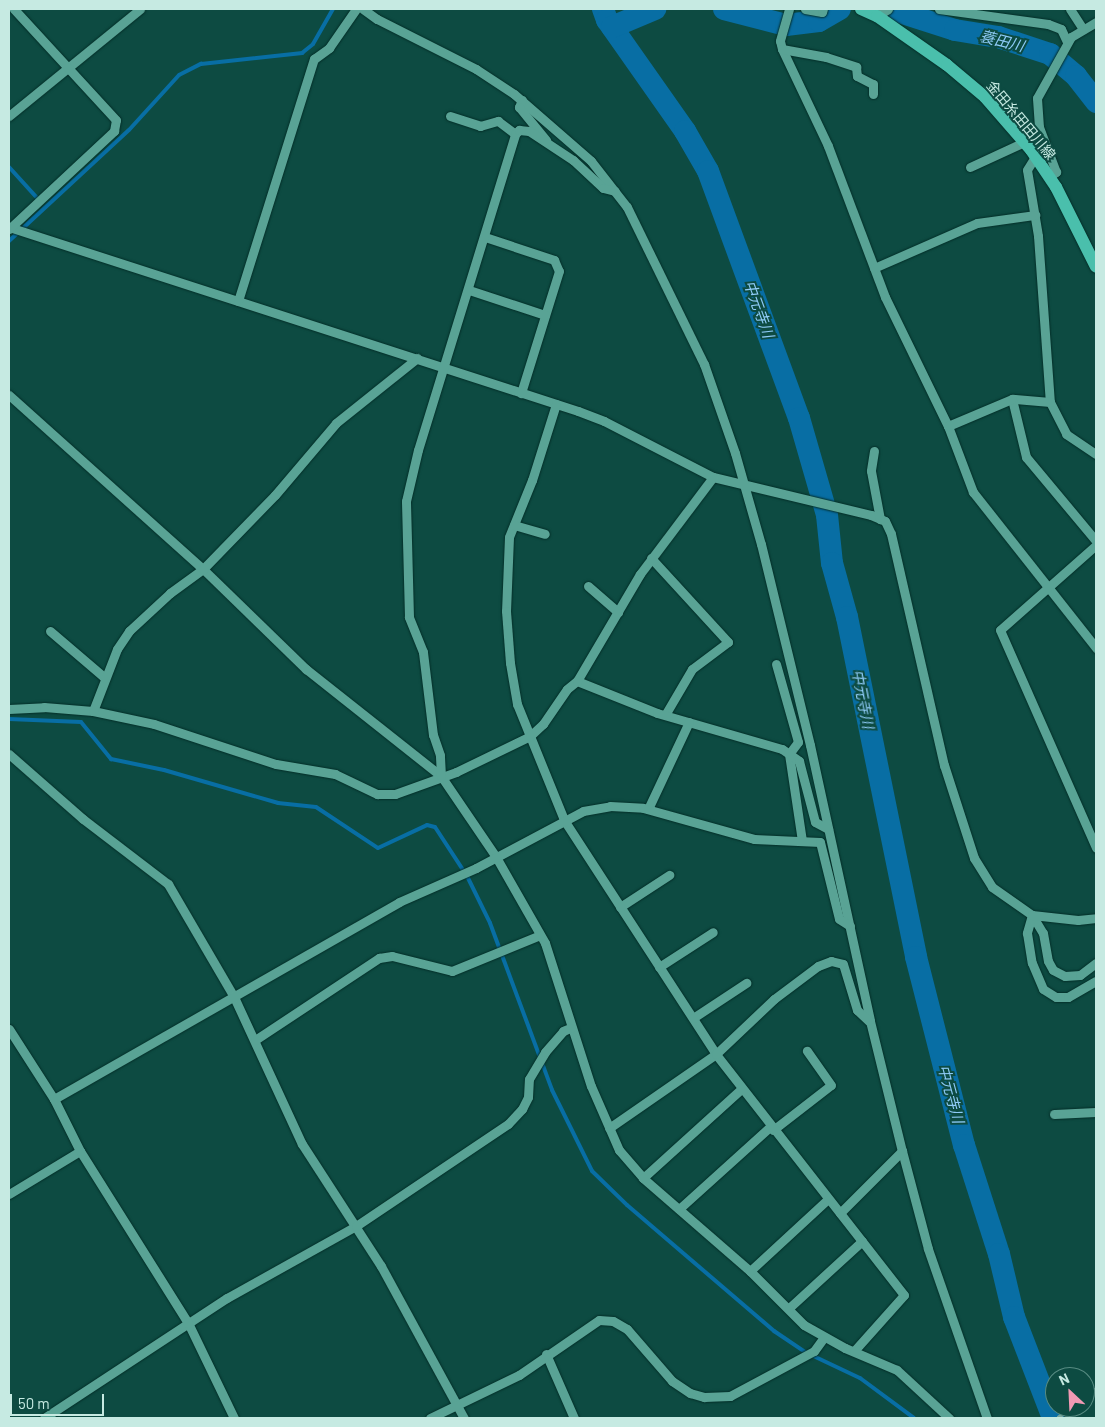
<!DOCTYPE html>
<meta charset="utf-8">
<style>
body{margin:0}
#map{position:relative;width:1105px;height:1427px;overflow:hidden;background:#0d4b42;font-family:Barlow,"Noto Sans JP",sans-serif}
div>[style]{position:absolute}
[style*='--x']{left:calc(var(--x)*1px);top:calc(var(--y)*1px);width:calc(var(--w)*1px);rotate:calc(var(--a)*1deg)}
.stream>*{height:4px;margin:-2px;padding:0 2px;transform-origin:2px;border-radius:2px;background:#086ea4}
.river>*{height:22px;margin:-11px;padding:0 11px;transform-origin:11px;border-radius:11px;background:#086ea4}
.roads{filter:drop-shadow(0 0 1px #042e28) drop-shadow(0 0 1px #042e28)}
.minor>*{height:9px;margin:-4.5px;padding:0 4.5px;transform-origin:4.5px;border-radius:4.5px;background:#59a395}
.major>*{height:12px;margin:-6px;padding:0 6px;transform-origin:6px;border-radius:6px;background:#4abfac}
.rail>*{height:4px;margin-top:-2px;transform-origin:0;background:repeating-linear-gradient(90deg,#77a69e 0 8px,transparent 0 12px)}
span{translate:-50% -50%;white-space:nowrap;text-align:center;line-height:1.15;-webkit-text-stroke:4px #0d4b42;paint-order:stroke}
.street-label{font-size:14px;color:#c6eae2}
.water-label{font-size:15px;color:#8fcbf7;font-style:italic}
.frame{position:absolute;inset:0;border:10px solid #c6eae2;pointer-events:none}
.north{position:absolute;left:1045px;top:1367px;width:50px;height:50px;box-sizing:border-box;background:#0d4b42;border:1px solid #578b82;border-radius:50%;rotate:335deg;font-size:14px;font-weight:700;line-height:20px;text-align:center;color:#c6eae2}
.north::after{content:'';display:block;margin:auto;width:18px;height:22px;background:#f19ab4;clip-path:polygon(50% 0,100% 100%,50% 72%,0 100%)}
.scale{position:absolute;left:10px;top:1394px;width:94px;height:22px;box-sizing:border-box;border:2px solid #c6eae2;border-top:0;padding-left:6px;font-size:15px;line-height:18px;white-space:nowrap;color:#c6eae2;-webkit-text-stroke:4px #0d4b42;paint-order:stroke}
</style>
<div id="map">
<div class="stream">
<i style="--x:9;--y:167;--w:45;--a:47.7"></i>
<i style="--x:9;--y:241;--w:163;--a:-42.8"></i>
<i style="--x:129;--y:130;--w:74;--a:-47.7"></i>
<i style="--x:179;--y:75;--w:25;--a:-27"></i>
<i style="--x:201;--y:64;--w:102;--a:-6.2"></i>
<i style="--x:302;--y:53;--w:14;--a:-39"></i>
<i style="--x:313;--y:44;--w:40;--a:-60.3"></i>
<i style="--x:9;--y:719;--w:72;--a:2.4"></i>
<i style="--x:81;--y:722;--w:48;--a:51"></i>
<i style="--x:111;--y:759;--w:54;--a:11.7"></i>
<i style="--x:164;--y:770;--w:119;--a:16.1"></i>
<i style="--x:278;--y:803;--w:38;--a:6"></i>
<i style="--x:316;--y:807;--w:74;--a:33.5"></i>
<i style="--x:378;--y:848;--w:54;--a:-25.1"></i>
<i style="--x:427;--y:825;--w:8;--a:14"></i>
<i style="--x:435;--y:827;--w:59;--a:56.9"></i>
<i style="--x:467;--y:876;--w:52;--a:63.9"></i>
<i style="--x:490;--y:923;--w:178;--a:69.6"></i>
<i style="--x:552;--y:1090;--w:90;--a:63.7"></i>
<i style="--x:592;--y:1171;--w:49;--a:44.2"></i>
<i style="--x:627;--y:1205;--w:194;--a:40.6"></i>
<i style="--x:774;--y:1331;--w:40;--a:34"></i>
<i style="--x:807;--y:1353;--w:59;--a:25.3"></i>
<i style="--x:860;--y:1378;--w:67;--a:36.5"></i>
</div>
<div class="river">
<i style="--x:603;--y:9;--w:12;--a:70"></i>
<i style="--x:607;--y:20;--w:136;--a:54.9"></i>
<i style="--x:685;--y:131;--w:46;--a:60.1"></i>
<i style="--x:708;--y:171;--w:263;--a:69.8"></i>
<i style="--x:799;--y:418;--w:101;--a:73.9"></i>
<i style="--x:827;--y:515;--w:48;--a:84.1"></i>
<i style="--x:832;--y:563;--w:56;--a:74.5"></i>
<i style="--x:847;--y:617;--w:347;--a:78.5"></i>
<i style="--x:916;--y:957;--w:194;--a:75.7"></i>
<i style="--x:964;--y:1145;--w:114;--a:72.2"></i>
<i style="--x:999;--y:1254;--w:65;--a:76.6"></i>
<i style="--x:1014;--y:1317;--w:108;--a:68.9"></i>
<i style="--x:724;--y:9;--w:64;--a:14.5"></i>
<i style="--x:786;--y:25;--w:33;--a:-7"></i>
<i style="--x:819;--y:21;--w:24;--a:-30"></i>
<i style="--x:890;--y:9;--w:68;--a:17.9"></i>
<i style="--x:955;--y:30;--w:44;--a:9.2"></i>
<i style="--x:998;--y:37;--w:55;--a:18.1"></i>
<i style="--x:1050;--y:54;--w:34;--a:40"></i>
<i style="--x:1076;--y:76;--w:33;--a:52"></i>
<i style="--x:612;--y:27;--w:47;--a:-22.7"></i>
</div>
<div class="roads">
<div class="minor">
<i style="--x:363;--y:9;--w:17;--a:36"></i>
<i style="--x:377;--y:19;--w:111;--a:26.8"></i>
<i style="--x:476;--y:69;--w:45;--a:33.3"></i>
<i style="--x:514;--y:94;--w:102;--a:41"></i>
<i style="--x:591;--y:161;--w:58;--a:52"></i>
<i style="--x:627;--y:207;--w:175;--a:63.9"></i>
<i style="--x:704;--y:364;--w:94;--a:70.8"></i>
<i style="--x:735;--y:453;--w:95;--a:74.1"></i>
<i style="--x:761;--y:544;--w:207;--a:76.3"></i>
<i style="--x:810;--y:745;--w:282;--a:77.7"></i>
<i style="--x:870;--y:1021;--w:134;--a:76.2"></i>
<i style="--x:902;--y:1151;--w:101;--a:75.1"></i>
<i style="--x:928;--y:1249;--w:179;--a:70.8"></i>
<i style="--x:789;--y:9;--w:33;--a:106"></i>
<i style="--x:780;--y:41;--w:8;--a:76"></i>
<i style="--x:782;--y:49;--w:107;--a:64.6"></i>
<i style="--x:828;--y:146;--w:161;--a:69.3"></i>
<i style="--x:885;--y:297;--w:144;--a:64"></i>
<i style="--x:948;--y:426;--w:71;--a:69.3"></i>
<i style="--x:973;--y:492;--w:199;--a:51.7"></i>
<i style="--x:805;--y:9;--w:17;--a:10"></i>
<i style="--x:822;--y:12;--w:3;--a:-72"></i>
<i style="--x:939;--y:9;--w:110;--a:7.8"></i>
<i style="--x:1048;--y:24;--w:14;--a:21"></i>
<i style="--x:1061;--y:29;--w:14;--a:65"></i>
<i style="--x:1070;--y:9;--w:24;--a:57"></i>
<i style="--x:877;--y:16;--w:13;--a:-32"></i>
<i style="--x:782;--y:49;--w:45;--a:10.3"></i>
<i style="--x:826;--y:57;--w:32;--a:18"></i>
<i style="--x:856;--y:67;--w:9;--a:84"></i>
<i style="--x:857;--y:76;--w:18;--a:27"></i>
<i style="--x:873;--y:84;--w:10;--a:90"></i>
<i style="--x:522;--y:100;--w:8;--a:113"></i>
<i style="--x:519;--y:107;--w:43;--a:50.7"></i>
<i style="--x:9;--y:116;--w:169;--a:-39.2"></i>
<i style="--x:450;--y:116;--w:32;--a:18"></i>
<i style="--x:480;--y:126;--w:19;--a:-16"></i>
<i style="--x:498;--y:121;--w:21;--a:37"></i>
<i style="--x:1035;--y:157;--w:15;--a:122"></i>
<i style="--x:1027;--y:170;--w:67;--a:80.5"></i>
<i style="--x:1038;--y:236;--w:166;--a:85.9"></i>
<i style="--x:1050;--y:402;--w:36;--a:63"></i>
<i style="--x:1066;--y:434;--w:36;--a:34"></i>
<i style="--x:970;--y:167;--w:60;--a:-24.8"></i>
<i style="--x:1049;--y:177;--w:9;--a:-36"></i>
<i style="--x:1056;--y:172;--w:48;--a:-110.7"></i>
<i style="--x:1039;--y:127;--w:29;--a:-94"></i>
<i style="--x:1037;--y:98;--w:70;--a:-60.9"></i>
<i style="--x:1071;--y:37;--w:29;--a:-31"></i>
<i style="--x:9;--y:227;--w:598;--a:17.92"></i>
<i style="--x:578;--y:411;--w:28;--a:21"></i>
<i style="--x:604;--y:421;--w:123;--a:27.2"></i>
<i style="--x:713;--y:477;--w:163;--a:13.5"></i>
<i style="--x:871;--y:515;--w:15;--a:23"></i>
<i style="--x:885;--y:521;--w:14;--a:65"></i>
<i style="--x:891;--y:534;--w:237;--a:77.1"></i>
<i style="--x:944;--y:765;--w:98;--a:72.1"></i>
<i style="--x:974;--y:858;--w:34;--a:58"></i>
<i style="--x:992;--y:887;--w:49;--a:35"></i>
<i style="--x:1032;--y:915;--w:21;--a:59"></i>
<i style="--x:1043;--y:933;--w:28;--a:80"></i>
<i style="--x:1048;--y:961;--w:10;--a:61"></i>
<i style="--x:1053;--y:970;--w:13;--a:27"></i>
<i style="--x:1065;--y:976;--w:15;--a:-4"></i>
<i style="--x:1080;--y:975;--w:20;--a:-37"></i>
<i style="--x:9;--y:229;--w:144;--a:-43"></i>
<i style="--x:114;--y:131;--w:11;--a:-80"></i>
<i style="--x:116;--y:120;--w:151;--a:-132.6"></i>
<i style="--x:485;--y:237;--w:73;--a:18.4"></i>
<i style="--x:554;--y:260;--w:12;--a:66"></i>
<i style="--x:559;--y:271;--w:128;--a:107.3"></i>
<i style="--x:874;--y:268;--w:112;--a:-23.6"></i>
<i style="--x:977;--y:223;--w:59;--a:-7.9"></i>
<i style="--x:469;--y:290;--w:80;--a:18.2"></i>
<i style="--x:238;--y:301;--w:254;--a:-72.6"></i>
<i style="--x:314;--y:59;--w:19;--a:-36"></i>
<i style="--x:329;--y:48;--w:47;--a:-55.3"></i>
<i style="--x:9;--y:395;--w:261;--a:41.9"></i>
<i style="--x:203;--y:569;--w:144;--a:44.2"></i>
<i style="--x:306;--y:669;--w:172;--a:38.4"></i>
<i style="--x:441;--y:776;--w:98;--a:55.8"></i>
<i style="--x:496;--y:857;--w:99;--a:60.3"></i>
<i style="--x:545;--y:943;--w:150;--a:72.2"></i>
<i style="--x:591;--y:1086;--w:70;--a:66.4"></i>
<i style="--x:619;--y:1150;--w:37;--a:49"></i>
<i style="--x:643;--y:1178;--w:142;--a:41"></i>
<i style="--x:750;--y:1271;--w:76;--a:45"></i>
<i style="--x:804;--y:1325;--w:47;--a:29.3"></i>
<i style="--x:845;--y:1348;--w:56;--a:22.9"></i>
<i style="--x:897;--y:1370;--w:71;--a:42.7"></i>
<i style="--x:1050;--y:402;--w:38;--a:-175"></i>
<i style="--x:1012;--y:399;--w:60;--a:76.4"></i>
<i style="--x:1026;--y:457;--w:109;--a:50.2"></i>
<i style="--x:556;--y:404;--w:80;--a:107.5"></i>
<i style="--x:532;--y:480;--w:61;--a:112"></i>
<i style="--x:509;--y:537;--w:74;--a:92.3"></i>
<i style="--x:506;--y:611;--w:52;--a:85.6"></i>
<i style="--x:510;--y:663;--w:42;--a:80.3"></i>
<i style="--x:517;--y:704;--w:125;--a:67.9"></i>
<i style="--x:564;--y:820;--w:279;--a:57"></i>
<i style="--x:716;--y:1054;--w:130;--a:145.3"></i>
<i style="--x:948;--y:426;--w:69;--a:-22.9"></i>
<i style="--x:874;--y:451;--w:20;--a:99"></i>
<i style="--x:871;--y:471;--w:49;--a:79.4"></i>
<i style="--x:514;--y:525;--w:32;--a:16"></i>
<i style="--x:1096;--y:545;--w:128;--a:138.5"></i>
<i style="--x:1000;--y:630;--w:238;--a:66.2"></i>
<i style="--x:651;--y:558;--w:114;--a:47.5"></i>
<i style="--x:728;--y:642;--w:45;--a:143.1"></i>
<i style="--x:692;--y:669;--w:53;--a:120.4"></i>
<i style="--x:588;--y:586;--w:40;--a:41"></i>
<i style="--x:50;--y:631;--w:72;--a:40.5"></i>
<i style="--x:776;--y:664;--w:81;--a:74.2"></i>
<i style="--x:798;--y:742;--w:15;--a:127"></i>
<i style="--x:789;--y:754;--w:88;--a:81.5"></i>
<i style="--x:577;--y:681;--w:86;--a:21.8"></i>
<i style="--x:657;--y:713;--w:130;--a:16.1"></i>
<i style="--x:782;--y:749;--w:21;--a:35"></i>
<i style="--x:799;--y:761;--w:63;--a:75.3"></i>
<i style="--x:815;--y:822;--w:15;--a:28"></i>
<i style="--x:9;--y:709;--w:35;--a:-3"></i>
<i style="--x:44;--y:707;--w:49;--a:4.7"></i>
<i style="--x:93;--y:711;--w:62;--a:12"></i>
<i style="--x:154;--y:724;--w:128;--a:18.2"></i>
<i style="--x:276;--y:764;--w:60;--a:9.6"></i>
<i style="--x:335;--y:774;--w:47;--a:25.5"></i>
<i style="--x:377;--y:794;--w:18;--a:0"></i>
<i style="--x:395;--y:794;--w:65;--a:-19.8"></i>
<i style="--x:456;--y:772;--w:82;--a:-25.9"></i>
<i style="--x:530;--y:736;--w:18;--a:-43"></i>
<i style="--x:543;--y:724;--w:42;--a:-55.6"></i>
<i style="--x:567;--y:689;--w:13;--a:-39"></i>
<i style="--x:577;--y:681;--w:124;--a:-59.5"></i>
<i style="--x:640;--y:574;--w:121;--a:-53"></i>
<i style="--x:93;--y:711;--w:66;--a:-68.8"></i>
<i style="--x:117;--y:649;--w:22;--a:-56"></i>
<i style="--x:129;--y:631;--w:56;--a:-42.8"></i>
<i style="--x:170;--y:593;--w:41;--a:-36"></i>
<i style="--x:203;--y:569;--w:103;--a:-45.8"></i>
<i style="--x:275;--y:495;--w:94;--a:-49.7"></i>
<i style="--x:336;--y:423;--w:104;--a:-38.7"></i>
<i style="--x:9;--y:754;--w:98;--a:41.3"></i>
<i style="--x:83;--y:819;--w:107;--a:37.4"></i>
<i style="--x:168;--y:884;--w:131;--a:59.7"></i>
<i style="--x:234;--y:997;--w:162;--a:65.2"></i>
<i style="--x:302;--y:1144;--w:145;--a:57.1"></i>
<i style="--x:381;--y:1266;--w:173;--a:61.4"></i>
<i style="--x:441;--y:776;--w:21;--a:-93"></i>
<i style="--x:440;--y:755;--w:21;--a:-109"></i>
<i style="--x:433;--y:735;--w:84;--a:-96.9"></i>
<i style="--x:423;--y:652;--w:38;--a:-112"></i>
<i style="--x:409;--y:617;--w:116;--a:-91.5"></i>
<i style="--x:406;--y:501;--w:52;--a:-76.8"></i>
<i style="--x:418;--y:450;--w:331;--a:-72.9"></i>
<i style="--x:515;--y:134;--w:6;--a:-45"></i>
<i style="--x:519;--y:130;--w:10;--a:6"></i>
<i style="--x:529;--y:131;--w:53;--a:33.4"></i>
<i style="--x:573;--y:160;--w:41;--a:43"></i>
<i style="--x:603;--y:188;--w:12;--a:14"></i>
<i style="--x:648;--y:809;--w:96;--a:-64.8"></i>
<i style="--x:620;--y:907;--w:59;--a:-33.1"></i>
<i style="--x:1032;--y:915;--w:19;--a:106"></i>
<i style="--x:1027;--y:933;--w:30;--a:81"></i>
<i style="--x:1032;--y:963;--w:28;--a:67"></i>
<i style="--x:1043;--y:989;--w:15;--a:32"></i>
<i style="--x:1056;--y:997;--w:12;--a:0"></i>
<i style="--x:1068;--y:997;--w:32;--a:-30"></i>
<i style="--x:1032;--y:915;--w:46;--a:6.2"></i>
<i style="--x:1078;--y:920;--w:18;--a:-6"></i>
<i style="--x:659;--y:967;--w:64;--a:-32.9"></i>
<i style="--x:693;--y:1018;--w:64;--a:-33.4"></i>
<i style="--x:9;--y:1029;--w:83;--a:57.3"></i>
<i style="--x:255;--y:1040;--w:149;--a:-33.5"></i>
<i style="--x:379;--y:958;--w:13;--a:-9"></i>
<i style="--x:392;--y:956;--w:62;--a:14"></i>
<i style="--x:452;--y:971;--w:95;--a:-22.2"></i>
<i style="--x:1054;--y:1114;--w:42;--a:-2.7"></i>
<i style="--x:773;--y:1130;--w:73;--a:-37.8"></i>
<i style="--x:831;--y:1085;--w:42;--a:-125.2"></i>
<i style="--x:643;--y:1178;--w:132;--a:-42.2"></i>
<i style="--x:9;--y:1194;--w:83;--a:-31.2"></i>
<i style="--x:679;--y:1209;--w:124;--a:-42.1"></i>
<i style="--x:840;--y:1213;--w:88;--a:-45"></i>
<i style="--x:750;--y:1271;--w:105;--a:-42.7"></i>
<i style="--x:789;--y:1308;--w:99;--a:-42.5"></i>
<i style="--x:854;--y:1351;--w:75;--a:-48.2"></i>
<i style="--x:904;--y:1295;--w:306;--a:-128"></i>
<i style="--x:716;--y:1054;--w:80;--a:-43.5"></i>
<i style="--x:774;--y:999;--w:55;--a:-36.9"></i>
<i style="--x:818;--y:966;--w:14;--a:-21"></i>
<i style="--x:831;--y:961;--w:12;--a:14"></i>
<i style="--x:843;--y:964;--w:48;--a:73.1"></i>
<i style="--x:857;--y:1010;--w:16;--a:43"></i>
<i style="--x:546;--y:1354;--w:70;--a:66.4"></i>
<i style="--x:44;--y:1418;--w:219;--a:-33.3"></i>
<i style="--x:227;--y:1298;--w:148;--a:-29.2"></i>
<i style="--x:356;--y:1226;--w:183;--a:-33.9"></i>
<i style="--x:508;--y:1124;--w:21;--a:-47"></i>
<i style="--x:522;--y:1109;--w:13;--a:-63"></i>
<i style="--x:528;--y:1097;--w:18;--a:-87"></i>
<i style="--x:529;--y:1079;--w:31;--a:-59"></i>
<i style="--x:545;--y:1052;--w:28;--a:-49"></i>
<i style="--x:563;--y:1031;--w:8;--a:-23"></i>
<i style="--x:234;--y:1418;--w:106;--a:-115.8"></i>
<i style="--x:188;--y:1323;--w:203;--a:-122.1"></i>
<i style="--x:80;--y:1151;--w:58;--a:-116.6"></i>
<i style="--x:54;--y:1099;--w:397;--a:-29.7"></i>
<i style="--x:399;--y:902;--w:84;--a:-23.8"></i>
<i style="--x:476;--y:868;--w:121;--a:-28"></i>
<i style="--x:583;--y:811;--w:27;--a:-10"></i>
<i style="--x:610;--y:806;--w:33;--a:3"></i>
<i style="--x:643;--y:808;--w:115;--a:15.6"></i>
<i style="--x:754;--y:839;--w:66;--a:2.6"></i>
<i style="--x:820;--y:842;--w:79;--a:76.1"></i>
<i style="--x:839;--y:919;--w:13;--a:32"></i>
<i style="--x:430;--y:1418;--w:99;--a:-25.8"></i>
<i style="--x:519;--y:1375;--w:97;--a:-34.5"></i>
<i style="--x:599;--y:1320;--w:14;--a:4"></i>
<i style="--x:613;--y:1321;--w:16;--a:30"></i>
<i style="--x:627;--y:1329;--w:69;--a:49.1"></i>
<i style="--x:672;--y:1381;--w:22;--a:34"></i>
<i style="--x:690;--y:1393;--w:15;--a:16"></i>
<i style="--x:704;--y:1397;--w:26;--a:-2"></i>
<i style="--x:730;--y:1396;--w:95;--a:-28.2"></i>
<i style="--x:814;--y:1351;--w:17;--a:-54"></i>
</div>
<div class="major">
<i style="--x:861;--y:9;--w:17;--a:24"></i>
<i style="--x:877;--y:16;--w:85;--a:35"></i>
<i style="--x:947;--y:65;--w:50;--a:40.1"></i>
<i style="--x:985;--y:97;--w:70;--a:49"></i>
<i style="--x:1031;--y:150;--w:45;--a:56"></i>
<i style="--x:1056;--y:187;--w:89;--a:63.4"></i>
</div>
</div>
<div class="rail">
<i style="--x:1085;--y:1398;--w:14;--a:-39"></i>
<i style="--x:1058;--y:1418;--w:18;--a:-38"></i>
</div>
<div class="street-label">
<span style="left:1021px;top:120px;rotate:50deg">金田糸田田川線</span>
</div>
<div class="water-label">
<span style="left:1002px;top:41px;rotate:14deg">蓑田川</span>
<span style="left:759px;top:309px;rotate:70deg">中元寺川</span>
<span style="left:863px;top:699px;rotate:79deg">中元寺川</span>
<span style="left:951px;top:1094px;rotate:75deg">中元寺川</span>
</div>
<div class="frame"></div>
<div class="north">N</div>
<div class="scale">50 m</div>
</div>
